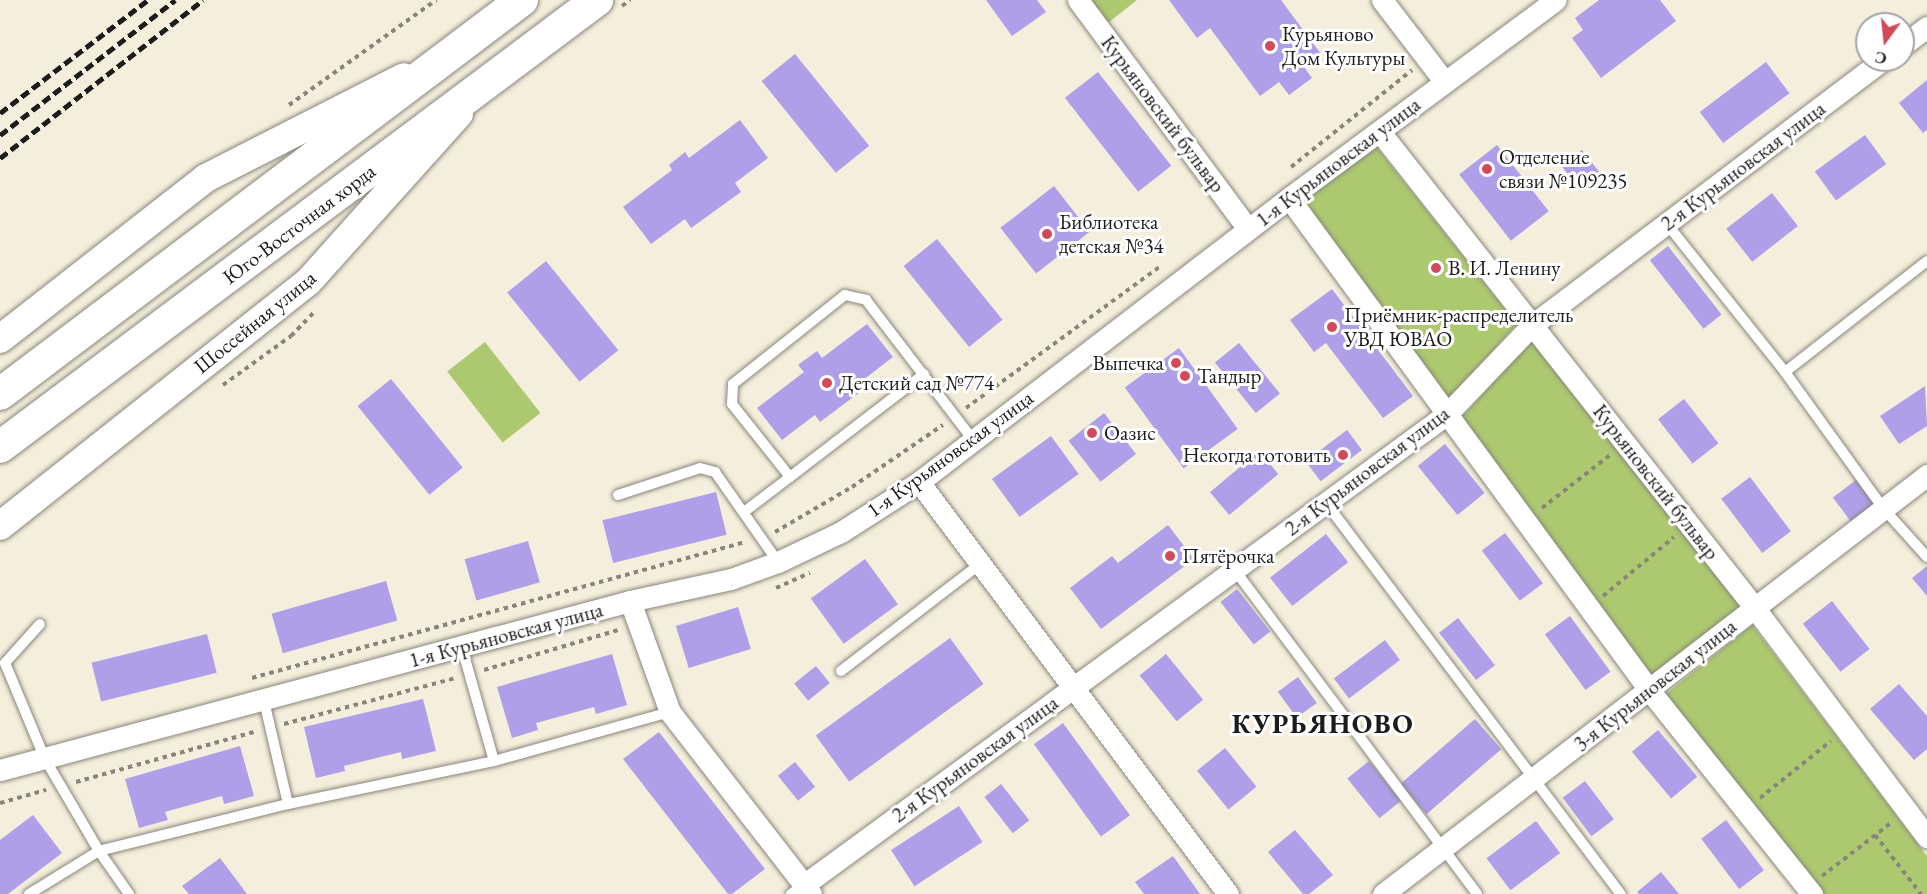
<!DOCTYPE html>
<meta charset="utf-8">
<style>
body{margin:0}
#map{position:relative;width:1927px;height:894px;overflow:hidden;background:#f4efdc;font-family:"EB Garamond",serif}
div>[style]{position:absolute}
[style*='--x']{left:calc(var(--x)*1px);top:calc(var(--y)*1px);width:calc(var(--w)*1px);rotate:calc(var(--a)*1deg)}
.green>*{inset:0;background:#adc970;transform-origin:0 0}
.building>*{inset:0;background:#af9fe9;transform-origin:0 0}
.path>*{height:4px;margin-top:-2px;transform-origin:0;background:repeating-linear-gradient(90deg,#88867c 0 4.5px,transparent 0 9px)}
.roads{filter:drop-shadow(0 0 2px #88867c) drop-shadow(0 0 2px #88867c)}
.lane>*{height:10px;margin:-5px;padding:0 5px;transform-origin:5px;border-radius:5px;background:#fff}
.street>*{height:21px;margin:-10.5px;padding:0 10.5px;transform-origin:10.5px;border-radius:10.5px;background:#fff}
.secondary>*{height:28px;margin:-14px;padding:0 14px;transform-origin:14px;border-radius:14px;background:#fff}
.primary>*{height:32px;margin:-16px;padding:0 16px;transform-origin:16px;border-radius:16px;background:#fff}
.rail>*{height:4.5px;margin-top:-2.25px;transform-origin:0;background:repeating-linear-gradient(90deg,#1c1c1c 0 9px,transparent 0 13.5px)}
.dots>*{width:16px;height:16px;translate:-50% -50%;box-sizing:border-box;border:3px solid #fff;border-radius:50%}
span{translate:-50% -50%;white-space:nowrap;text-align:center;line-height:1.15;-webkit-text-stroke:6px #fff;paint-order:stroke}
.poi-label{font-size:21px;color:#1c1c1c}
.left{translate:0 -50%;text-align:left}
.right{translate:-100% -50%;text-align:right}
.street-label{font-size:21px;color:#1c1c1c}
.district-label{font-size:27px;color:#1c1c1c;font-weight:700;letter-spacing:1.5px}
.north{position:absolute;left:1855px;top:12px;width:60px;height:60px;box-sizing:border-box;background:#fff;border:2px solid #a4a4a4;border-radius:50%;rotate:195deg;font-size:16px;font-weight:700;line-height:24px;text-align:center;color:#1c1c1c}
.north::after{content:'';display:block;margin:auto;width:21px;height:27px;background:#d1495b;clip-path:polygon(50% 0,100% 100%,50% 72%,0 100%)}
</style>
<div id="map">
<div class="green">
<i style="clip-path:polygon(1090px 0,1137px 0,1108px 23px)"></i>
<i style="clip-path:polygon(1374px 144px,1517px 324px,1448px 400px,1301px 197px)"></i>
<i style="clip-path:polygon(1531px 341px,1740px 606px,1652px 677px,1462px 417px)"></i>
<i style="left:485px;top:342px;width:90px;height:48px;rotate:52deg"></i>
<i style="clip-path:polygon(1752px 625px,1927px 856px,1927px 894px,1823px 894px,1666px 694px)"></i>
</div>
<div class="building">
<i style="clip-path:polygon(986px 0,1037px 0,1046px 12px,1012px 36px)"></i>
<i style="clip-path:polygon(1169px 0,1281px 0,1321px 54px,1304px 67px,1312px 78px,1289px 95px,1279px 82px,1260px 96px,1210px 28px,1197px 38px)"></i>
<i style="clip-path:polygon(1599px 0,1660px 0,1676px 21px,1601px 78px,1572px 38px,1583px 30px,1575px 18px)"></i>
<i style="left:795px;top:54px;width:118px;height:43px;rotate:51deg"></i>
<i style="left:1766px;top:62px;width:39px;height:83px;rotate:53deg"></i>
<i style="left:1098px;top:72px;width:119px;height:42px;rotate:52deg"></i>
<i style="clip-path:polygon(1927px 80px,1927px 130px,1923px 133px,1899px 103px)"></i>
<i style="clip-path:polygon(740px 120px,768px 158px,735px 183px,741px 192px,691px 228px,685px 219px,651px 244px,623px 207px,672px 170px,669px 165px,685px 152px,689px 158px)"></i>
<i style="left:1865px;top:135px;width:36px;height:62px;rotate:54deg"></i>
<i style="left:1497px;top:145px;width:84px;height:48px;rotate:52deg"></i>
<i style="left:1582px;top:150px;width:29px;height:26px;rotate:52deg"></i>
<i style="left:1054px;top:186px;width:58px;height:68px;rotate:52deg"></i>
<i style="left:1772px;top:193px;width:42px;height:58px;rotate:52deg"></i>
<i style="left:937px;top:239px;width:104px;height:43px;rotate:51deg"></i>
<i style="left:1668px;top:246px;width:87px;height:23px;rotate:52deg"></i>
<i style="left:546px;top:261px;width:115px;height:50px;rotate:51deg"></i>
<i style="clip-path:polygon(1332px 289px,1413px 396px,1383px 418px,1326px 343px,1314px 352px,1290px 320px)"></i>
<i style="clip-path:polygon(867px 324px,893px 357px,863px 380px,868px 386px,820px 422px,815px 415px,782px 440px,757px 408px,804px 372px,798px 365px,817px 351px,822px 358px)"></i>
<i style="left:1239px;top:343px;width:65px;height:31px;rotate:51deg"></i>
<i style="left:1179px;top:348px;width:100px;height:67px;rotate:54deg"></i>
<i style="left:391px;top:379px;width:114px;height:43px;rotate:51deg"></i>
<i style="clip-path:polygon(1925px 386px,1927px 426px,1899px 444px,1880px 416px)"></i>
<i style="left:1684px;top:399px;width:56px;height:33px;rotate:52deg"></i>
<i style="left:1104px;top:413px;width:52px;height:45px;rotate:52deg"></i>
<i style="left:1347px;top:430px;width:25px;height:52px;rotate:53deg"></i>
<i style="left:1051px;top:436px;width:47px;height:73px;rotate:54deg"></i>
<i style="left:1445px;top:444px;width:63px;height:35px;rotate:51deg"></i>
<i style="left:1259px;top:451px;width:30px;height:64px;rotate:50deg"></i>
<i style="left:1750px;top:477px;width:68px;height:36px;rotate:53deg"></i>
<i style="left:1856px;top:480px;width:30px;height:29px;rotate:53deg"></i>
<i style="left:716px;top:492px;width:44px;height:117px;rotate:76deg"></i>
<i style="clip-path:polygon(1168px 525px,1194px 559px,1101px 629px,1070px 588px,1112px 556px,1118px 563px)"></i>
<i style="left:1505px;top:533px;width:63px;height:29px;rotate:53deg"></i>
<i style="left:1326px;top:534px;width:36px;height:71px;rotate:52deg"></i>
<i style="left:528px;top:541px;width:43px;height:66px;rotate:74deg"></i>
<i style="left:865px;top:559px;width:56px;height:67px;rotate:54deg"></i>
<i style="clip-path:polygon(1927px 566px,1927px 596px,1912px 578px)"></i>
<i style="left:386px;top:581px;width:41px;height:119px;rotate:74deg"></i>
<i style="left:1237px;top:589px;width:54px;height:21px;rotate:52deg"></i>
<i style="left:1832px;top:601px;width:61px;height:37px;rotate:52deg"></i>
<i style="left:738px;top:607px;width:44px;height:65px;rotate:73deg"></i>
<i style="left:1570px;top:616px;width:69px;height:31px;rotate:54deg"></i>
<i style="left:1458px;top:618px;width:60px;height:24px;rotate:52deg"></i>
<i style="left:207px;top:634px;width:40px;height:119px;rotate:76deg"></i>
<i style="left:950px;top:638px;width:57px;height:166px;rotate:54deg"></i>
<i style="left:1385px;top:640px;width:25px;height:64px;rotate:53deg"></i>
<i style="clip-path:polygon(612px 654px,627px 705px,596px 714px,594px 707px,540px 722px,536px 723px,538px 730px,512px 738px,497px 687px)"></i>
<i style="left:1166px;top:654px;width:59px;height:34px;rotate:51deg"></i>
<i style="left:816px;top:666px;width:22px;height:28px;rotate:51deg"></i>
<i style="left:1298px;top:677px;width:32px;height:25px;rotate:54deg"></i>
<i style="clip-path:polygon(1899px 684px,1927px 716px,1927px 749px,1914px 760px,1870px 709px)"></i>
<i style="clip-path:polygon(423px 699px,436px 751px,402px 759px,401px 752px,344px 766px,345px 771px,316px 778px,304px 727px)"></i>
<i style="left:1475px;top:719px;width:40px;height:99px;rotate:49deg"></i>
<i style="left:1063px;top:723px;width:114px;height:36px;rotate:54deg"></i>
<i style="left:1658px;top:730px;width:61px;height:34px;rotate:50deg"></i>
<i style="clip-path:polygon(659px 732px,765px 869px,732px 894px,728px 894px,623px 759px)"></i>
<i style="clip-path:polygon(240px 746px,254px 796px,224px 804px,222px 796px,165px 812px,168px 820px,139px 828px,125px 779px)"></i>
<i style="left:1225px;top:748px;width:50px;height:36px;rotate:51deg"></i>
<i style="left:1369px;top:761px;width:51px;height:28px;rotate:51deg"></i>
<i style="left:795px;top:762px;width:32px;height:22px;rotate:51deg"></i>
<i style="left:1585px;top:781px;width:48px;height:28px;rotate:53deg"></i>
<i style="left:1001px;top:784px;width:46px;height:21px;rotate:52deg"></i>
<i style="left:959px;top:806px;width:43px;height:81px;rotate:57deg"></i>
<i style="clip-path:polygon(33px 815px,62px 853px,8px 894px,0 894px,0 840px)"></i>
<i style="left:1726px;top:820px;width:63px;height:31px;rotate:53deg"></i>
<i style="left:1536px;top:821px;width:40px;height:62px;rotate:53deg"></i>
<i style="clip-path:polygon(1295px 830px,1333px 875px,1309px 894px,1303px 894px,1268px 852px)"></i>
<i style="clip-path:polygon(1173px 856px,1200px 894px,1144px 894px,1135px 882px)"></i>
<i style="clip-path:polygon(220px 858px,247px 894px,189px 894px,182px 886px)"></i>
<i style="clip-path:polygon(1661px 872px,1679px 894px,1639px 894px,1637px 892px)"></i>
</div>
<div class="path">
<i style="--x:622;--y:6;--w:10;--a:-37"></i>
<i style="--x:289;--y:105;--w:181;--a:-35.5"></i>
<i style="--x:1291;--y:167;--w:155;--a:-38.7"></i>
<i style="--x:223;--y:385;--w:84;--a:-35.8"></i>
<i style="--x:291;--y:336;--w:35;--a:-46"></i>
<i style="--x:966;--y:408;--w:241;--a:-36.1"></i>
<i style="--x:1542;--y:508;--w:86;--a:-37.9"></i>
<i style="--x:775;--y:532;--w:89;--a:-30.3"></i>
<i style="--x:852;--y:487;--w:110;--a:-34.3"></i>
<i style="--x:776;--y:588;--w:37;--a:-24"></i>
<i style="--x:1603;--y:596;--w:92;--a:-39.7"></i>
<i style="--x:484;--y:670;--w:140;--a:-16.6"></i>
<i style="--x:252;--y:678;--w:511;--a:-15.42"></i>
<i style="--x:284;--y:724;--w:178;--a:-15"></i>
<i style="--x:76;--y:782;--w:188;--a:-15.7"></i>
<i style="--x:1760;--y:798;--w:91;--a:-38.8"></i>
<i style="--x:0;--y:803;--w:48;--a:-15.8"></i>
<i style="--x:1875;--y:835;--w:75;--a:52.1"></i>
<i style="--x:1822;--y:876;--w:88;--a:-37.6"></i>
</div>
<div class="roads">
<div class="lane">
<i style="--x:1667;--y:224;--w:189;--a:51.4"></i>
<i style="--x:1785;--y:372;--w:168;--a:54.2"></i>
<i style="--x:1883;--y:508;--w:66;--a:48.1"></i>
<i style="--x:1785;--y:372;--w:180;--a:-38"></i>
<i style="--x:790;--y:477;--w:169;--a:-37.5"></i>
<i style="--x:618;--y:495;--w:86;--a:-18.2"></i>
<i style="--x:700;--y:468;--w:16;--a:15"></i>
<i style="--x:715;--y:472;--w:110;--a:55"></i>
<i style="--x:1326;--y:503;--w:490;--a:53"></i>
<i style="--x:744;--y:512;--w:58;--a:-37.3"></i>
<i style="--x:790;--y:477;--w:93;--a:-128.5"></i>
<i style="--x:732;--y:404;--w:20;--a:-87"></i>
<i style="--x:733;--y:384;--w:143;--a:-38.5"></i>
<i style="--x:845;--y:295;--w:22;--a:13"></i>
<i style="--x:866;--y:300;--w:176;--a:52.6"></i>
<i style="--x:1234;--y:569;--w:406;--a:53.2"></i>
<i style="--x:462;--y:648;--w:117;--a:74.2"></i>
<i style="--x:494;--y:761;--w:183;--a:-15.6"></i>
<i style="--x:841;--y:671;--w:177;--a:-37.6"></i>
<i style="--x:288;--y:804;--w:210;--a:-11.8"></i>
<i style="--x:29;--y:894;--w:82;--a:-31.6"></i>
<i style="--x:99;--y:851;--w:107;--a:-120.4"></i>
<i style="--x:45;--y:759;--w:104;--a:-112.6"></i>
<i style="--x:5;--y:663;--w:52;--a:-48.1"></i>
<i style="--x:129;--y:894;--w:52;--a:-124.9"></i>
<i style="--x:99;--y:851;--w:195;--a:-14"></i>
<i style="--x:288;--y:804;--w:106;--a:-103.1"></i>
<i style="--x:791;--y:894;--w:17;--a:-36"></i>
</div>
<div class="street">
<i style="--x:1078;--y:0;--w:285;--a:53.4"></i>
<i style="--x:1382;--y:0;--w:103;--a:52.5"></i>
<i style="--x:1903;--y:45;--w:30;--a:-37"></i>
<i style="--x:1380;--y:132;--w:605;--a:51.78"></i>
<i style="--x:1754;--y:607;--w:288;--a:53.1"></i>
<i style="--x:1289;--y:198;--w:611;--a:53.79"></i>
<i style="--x:1650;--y:691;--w:260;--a:51.4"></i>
<i style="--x:919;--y:482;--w:515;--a:53.13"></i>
<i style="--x:630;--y:601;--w:118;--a:70.2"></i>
<i style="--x:670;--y:712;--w:230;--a:52.2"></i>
<i style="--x:0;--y:770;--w:652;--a:-15.02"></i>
<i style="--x:630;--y:601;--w:103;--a:-12.3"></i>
<i style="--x:731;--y:579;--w:50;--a:-19.9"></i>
<i style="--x:778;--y:562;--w:70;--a:-25.5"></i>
<i style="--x:841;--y:532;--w:93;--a:-32.7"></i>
<i style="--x:919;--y:482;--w:466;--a:-37.5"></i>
<i style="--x:1289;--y:198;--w:332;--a:-36.6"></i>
<i style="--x:805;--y:884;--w:796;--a:-36.21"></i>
<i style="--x:1447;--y:414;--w:123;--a:-46.3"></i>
<i style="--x:1532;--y:325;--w:440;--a:-37.1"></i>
<i style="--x:1383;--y:894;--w:687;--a:-37.6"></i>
</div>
<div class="secondary">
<i style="--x:0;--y:339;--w:261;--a:-38"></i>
<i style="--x:206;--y:178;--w:222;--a:-27"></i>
<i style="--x:0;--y:526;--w:393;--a:-38.4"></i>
<i style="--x:308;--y:282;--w:226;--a:-48.1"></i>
</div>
<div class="primary">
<i style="--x:0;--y:394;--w:654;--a:-37.05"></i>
<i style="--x:0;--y:447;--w:746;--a:-36.82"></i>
</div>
</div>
<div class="rail">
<i style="--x:0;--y:113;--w:186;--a:-37.4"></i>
<i style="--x:0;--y:135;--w:221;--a:-37.6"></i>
<i style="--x:0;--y:158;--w:257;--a:-37.9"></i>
</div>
<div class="dots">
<i style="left:1270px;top:46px;background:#d1495b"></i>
<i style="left:1487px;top:169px;background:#d1495b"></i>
<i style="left:1047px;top:234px;background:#d1495b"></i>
<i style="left:1436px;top:268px;background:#d1495b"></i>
<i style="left:1332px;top:327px;background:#d1495b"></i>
<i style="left:1176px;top:363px;background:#d1495b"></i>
<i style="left:1185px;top:376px;background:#d1495b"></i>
<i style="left:827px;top:383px;background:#d1495b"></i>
<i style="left:1092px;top:433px;background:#d1495b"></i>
<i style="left:1343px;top:455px;background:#d1495b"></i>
<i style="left:1170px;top:556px;background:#d1495b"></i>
</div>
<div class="poi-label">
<span class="left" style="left:1282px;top:46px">Курьяново<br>Дом Культуры</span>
<span class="left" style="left:1499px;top:169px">Отделение<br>связи №109235</span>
<span class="left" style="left:1059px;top:234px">Библиотека<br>детская №34</span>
<span class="left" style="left:1448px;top:268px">В. И. Ленину</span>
<span class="left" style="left:1344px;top:327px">Приёмник-распределитель<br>УВД ЮВАО</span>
<span class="right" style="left:1164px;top:363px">Выпечка</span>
<span class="left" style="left:1197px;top:376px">Тандыр</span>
<span class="left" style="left:839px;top:383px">Детский сад №774</span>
<span class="left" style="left:1104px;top:433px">Оазис</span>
<span class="right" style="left:1331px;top:455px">Некогда готовить</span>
<span class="left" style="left:1182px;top:556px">Пятёрочка</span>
</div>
<div class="street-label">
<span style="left:1163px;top:114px;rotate:53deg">Курьяновский бульвар</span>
<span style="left:1338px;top:162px;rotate:-37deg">1-я Курьяновская улица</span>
<span style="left:1743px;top:166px;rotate:-37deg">2-я Курьяновская улица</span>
<span style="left:299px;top:224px;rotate:-37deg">Юго-Восточная хорда</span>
<span style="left:255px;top:322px;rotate:-39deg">Шоссейная улица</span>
<span style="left:950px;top:454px;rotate:-36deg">1-я Курьяновская улица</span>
<span style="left:1367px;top:471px;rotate:-37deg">2-я Курьяновская улица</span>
<span style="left:1656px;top:482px;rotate:52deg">Курьяновский бульвар</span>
<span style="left:506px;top:635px;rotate:-15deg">1-я Курьяновская улица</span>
<span style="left:1655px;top:685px;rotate:-38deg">3-я Курьяновская улица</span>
<span style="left:975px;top:759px;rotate:-36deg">2-я Курьяновская улица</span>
</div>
<div class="district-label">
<span style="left:1323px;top:724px">КУРЬЯНОВО</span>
</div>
<div class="north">С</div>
</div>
